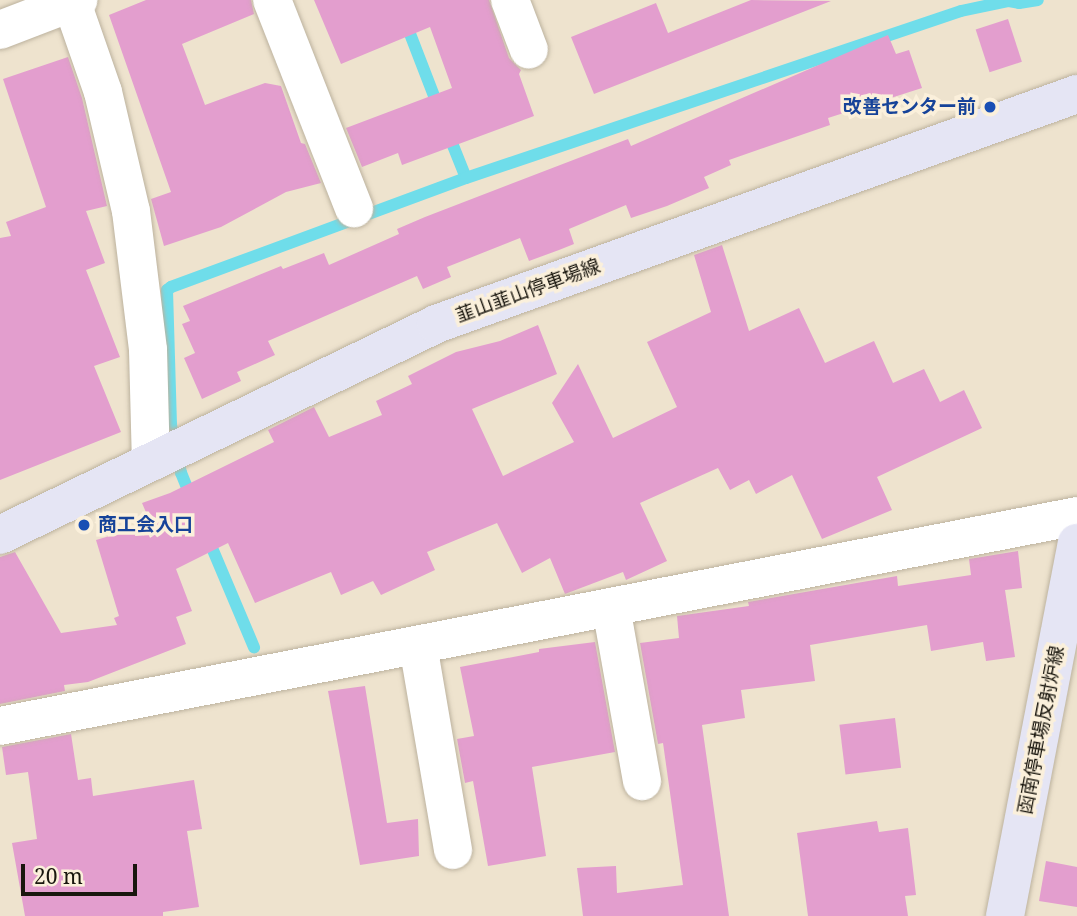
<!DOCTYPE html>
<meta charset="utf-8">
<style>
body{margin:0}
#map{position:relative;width:1077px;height:916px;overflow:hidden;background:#eee3ce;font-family:"Noto Serif","Noto Sans JP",serif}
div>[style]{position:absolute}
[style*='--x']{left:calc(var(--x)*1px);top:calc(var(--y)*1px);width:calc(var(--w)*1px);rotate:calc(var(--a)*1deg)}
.stream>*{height:12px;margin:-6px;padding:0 6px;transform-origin:6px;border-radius:6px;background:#6fddea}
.building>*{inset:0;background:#e39ece;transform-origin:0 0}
.roads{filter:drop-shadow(0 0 2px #bcb29e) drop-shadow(0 0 2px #bcb29e)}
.minor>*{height:38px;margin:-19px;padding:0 19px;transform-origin:19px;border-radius:19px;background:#fff}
.major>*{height:38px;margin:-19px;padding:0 19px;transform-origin:19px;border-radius:19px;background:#e5e5f4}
.dots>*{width:19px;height:19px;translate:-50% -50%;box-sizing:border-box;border:4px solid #fbf0db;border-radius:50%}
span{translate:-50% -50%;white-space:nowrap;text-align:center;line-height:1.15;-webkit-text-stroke:7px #fbf0db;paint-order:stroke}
.transit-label{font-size:19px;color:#164399;font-weight:700}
.right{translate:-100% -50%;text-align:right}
.left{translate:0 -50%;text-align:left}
.street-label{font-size:19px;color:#19160e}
.scale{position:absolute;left:21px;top:864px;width:116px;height:32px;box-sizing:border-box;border:4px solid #19160e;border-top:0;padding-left:9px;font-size:21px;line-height:24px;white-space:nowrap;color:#19160e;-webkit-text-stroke:5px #fbf0db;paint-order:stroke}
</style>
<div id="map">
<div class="stream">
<i style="--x:397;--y:0;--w:117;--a:68.9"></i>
<i style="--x:448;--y:133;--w:48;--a:68.2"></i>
<i style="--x:192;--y:500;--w:29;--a:-112"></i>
<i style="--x:181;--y:473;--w:49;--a:-101.8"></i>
<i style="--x:171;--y:425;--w:135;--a:-91.7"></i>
<i style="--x:167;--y:290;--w:5;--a:-37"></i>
<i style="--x:171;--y:287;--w:314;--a:-20.3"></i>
<i style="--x:466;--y:178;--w:522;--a:-18.64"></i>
<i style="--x:961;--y:11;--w:49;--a:-11.8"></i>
<i style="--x:1009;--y:1;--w:10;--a:11"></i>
<i style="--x:1019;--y:3;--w:19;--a:-9"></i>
<i style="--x:207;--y:536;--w:121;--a:67.1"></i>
</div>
<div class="building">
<i style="clip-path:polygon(146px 0,251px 0,254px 14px,182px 44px,205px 105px,265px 83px,281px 86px,301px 143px,305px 144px,321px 183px,286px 192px,221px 227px,164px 246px,151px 199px,171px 192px,109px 15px)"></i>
<i style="clip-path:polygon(314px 0,489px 0,509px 58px,521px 70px,519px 74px,534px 116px,402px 165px,398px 153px,362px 167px,346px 128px,452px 88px,430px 27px,341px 64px)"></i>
<i style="clip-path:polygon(751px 0,831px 1px,594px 94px,571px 37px,656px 3px,668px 33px)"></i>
<i style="left:1008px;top:19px;width:45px;height:34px;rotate:72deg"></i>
<i style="clip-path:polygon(888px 35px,896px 54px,909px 50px,922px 88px,828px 118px,830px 125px,729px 160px,731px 165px,704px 177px,709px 188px,667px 206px,631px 218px,626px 205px,569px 229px,574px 244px,559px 250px,529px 261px,520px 238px,447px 267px,451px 277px,423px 289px,417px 276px,268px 341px,275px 355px,237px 372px,241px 381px,202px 399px,184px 358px,195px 353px,182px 324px,190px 321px,183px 306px,281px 266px,283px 269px,324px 253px,329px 265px,399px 234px,397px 229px,425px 217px,628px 139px,631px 146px)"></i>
<i style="clip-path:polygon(68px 57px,82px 98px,107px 206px,86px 211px,105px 263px,86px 270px,120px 357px,94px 366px,121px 432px,0 480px,0 238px,11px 236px,6px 222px,46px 207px,3px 79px)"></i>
<i style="clip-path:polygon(722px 245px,749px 331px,799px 308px,825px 363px,874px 341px,893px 383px,924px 369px,940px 402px,964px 390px,982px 428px,877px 477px,892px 510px,822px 539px,792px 475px,756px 494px,749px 480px,730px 490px,718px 468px,640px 503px,667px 561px,626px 580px,623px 572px,565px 594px,550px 558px,522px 573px,497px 523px,427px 552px,435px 570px,381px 595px,373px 581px,341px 595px,331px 572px,255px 603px,228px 543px,176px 569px,192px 611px,176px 617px,186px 644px,88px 682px,64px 685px,65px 691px,0 704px,0 557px,15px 552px,61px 633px,117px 625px,114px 618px,119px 616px,96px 540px,151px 524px,142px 503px,170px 493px,274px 442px,268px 430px,314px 407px,329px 437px,382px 415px,376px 401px,412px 384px,408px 376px,456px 352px,500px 341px,538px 325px,557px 374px,472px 409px,503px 476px,574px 442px,552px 403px,578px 364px,613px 438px,677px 407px,647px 342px,711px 312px,694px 255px)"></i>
<i style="clip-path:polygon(1018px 551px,1022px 588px,1005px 590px,1015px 657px,986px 661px,983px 642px,931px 651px,927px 625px,810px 645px,815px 681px,741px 690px,745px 718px,702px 725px,729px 916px,583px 916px,577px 868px,616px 866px,617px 893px,683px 885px,663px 743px,658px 744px,640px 643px,679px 638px,677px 616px,749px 606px,748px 602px,897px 576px,898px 586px,971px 575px,969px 559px)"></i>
<i style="clip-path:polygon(595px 642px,615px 752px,532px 767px,546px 856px,488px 866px,473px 781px,465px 783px,457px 739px,474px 736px,460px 667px,539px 652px,539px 649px)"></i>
<i style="clip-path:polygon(365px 686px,387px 823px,418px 819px,419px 856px,360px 865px,328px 691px)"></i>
<i style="left:895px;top:718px;width:50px;height:56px;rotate:83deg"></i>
<i style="clip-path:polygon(71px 734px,78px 780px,91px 778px,93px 796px,194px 780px,202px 829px,187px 831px,199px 907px,163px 912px,163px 916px,25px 916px,12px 843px,37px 839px,28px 772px,6px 775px,2px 747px)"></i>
<i style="clip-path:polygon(877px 821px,879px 832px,908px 828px,916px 895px,905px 896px,908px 916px,808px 916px,797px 833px)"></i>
<i style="clip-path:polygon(1046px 861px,1077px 867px,1077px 907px,1039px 901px)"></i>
</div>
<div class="roads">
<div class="minor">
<i style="--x:272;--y:0;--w:224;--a:68.5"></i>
<i style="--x:510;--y:0;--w:53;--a:69.2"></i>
<i style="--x:72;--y:3;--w:94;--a:70.8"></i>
<i style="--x:103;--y:92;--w:122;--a:76.8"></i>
<i style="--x:131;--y:211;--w:140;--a:83"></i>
<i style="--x:148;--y:350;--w:112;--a:88.5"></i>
<i style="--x:0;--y:30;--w:84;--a:-21"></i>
<i style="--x:611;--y:607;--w:177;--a:79.9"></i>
<i style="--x:418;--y:645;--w:208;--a:80.3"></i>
<i style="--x:0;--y:726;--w:1097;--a:-11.03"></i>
</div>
<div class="major">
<i style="--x:0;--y:535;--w:484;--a:-25.8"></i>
<i style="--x:436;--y:324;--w:681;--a:-19.74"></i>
<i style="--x:1005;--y:916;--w:380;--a:-79.1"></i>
</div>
</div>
<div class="dots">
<i style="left:990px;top:107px;background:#1a4fb4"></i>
<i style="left:84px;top:525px;background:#1a4fb4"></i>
</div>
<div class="transit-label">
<span class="right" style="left:976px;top:107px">改善センター前</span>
<span class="left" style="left:98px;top:525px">商工会入口</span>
</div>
<div class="street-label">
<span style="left:528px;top:291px;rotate:-20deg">韮山韮山停車場線</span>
<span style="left:1041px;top:730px;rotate:-79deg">函南停車場反射炉線</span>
</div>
<div class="scale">20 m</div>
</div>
